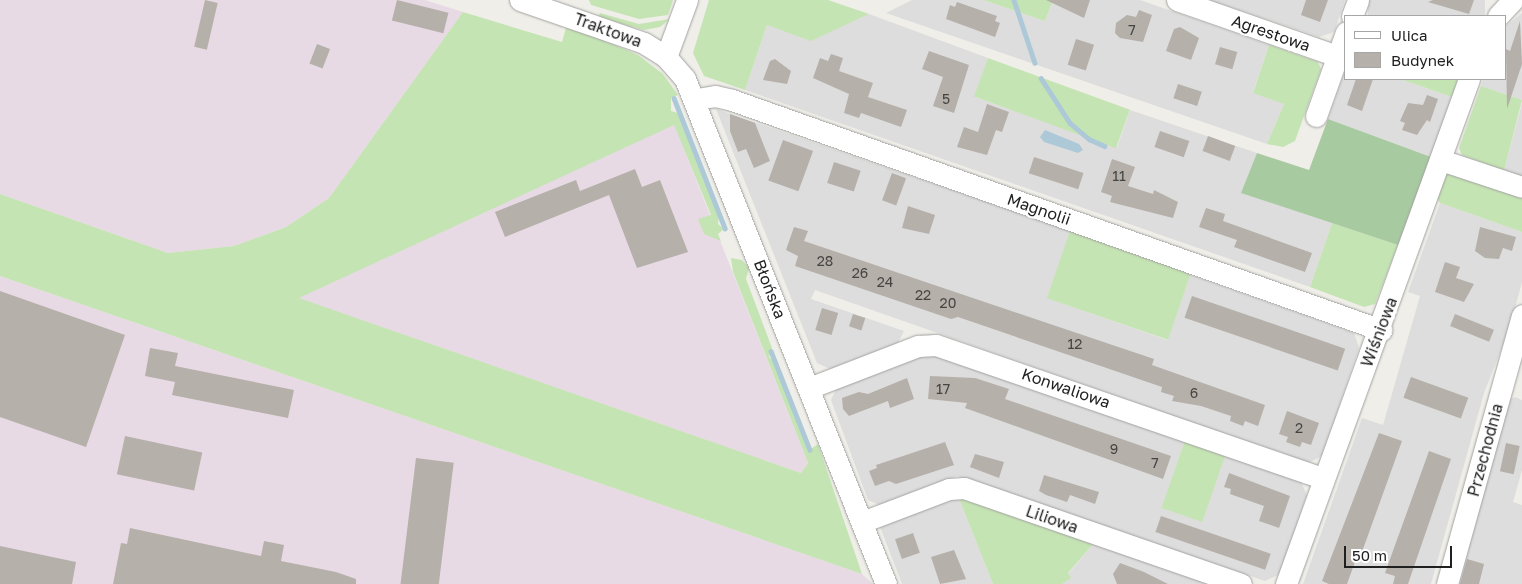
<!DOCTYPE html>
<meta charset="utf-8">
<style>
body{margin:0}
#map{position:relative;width:1522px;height:584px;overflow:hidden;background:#efeee8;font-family:"Golos Text",sans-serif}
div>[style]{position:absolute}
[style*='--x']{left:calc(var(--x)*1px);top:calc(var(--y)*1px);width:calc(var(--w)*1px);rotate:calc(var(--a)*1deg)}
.residential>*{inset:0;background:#dedddd;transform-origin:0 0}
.industrial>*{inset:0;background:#e8dae4}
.grass>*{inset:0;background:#c5e4b3;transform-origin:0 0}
.forest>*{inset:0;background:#a8caa1}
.water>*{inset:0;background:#adc9d8}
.stream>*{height:4.5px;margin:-2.25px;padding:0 2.25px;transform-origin:2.25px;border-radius:2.25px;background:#adc9d8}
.building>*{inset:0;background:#b5b0aa;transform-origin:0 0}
.roads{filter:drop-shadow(0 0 1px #a1a1a1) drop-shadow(0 0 1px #a1a1a1)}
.minor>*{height:21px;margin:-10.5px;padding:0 10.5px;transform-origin:10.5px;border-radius:10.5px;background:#fff}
span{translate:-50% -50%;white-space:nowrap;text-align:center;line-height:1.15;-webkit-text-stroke:4.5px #fff;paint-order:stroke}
.number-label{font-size:14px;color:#454442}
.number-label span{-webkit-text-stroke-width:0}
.street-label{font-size:16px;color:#202020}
.legend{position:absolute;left:1344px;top:15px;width:162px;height:65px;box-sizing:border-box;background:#fff;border:1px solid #a6a6a6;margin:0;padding:6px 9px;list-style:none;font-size:15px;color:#202020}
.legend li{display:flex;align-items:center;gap:10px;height:25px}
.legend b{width:25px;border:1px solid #a6a6a6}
.scale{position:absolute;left:1344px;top:546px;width:108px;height:22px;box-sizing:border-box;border:2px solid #202020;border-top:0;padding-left:6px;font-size:15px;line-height:18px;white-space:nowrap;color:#202020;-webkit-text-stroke:4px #fff;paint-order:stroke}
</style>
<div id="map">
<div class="residential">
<i style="clip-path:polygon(912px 0,983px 0,1045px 21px,1053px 0,1140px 0,1269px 45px,1253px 92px,1284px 104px,1267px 144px,886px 13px)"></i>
<i style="clip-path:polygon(1210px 0,1345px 0,1334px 32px,1319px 37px)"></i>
<i style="left:1368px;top:0;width:117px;height:17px"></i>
<i style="clip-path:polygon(1522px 13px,1522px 100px,1481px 86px,1483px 79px,1506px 79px,1506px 26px)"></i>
<i style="clip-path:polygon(869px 14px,988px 58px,975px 97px,1117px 147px,1130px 110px,1257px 153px,1242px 193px,1332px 223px,1310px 287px,745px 90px,767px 25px,811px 40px)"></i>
<i style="clip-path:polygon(1346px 68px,1346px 79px,1400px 79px,1452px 97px,1431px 157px,1328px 119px)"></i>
<i style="clip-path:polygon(1522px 103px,1522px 177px,1504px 171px)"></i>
<i style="clip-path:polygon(716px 109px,1070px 231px,1050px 299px,1167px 340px,1190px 275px,1354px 333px,1359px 348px,1322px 456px,1308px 463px,815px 290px,811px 299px,904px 331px,898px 343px,830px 369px,817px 363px)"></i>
<i style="clip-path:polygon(1440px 203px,1522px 232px,1522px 282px,1510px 327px,1484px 393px,1431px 584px,1303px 584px,1362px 418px,1383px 425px,1420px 296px,1408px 292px)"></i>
<i style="clip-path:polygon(946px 356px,1185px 440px,1162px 508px,1226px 454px,1300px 480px,1307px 495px,1280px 574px,1265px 581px,957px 476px,882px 506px,868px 500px,831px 400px,837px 387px,916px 357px)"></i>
<i style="clip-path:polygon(1515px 397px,1522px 400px,1522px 470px,1513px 502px,1522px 505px,1522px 584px,1452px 584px,1501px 404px)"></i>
<i style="clip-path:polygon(958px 496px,993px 584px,902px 584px,880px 527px)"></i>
<i style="clip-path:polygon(1094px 543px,1214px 584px,1062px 584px,1070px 578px,1068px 574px)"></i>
</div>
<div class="industrial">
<i style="clip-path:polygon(0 0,425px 0,463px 12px,329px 198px,286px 227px,234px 246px,168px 253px,0 194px)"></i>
<i style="clip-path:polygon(674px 124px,808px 463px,801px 473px,298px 298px)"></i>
<i style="clip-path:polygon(0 276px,862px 574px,873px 584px,0 584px)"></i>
</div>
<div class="grass">
<i style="clip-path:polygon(589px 0,673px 0,668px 15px,639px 19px,591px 5px)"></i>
<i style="clip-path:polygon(709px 0,828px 0,869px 14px,811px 41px,767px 25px,745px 90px,704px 76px,693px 53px)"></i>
<i style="clip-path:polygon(983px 0,1053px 0,1045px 21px)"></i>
<i style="clip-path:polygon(463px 12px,562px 42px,566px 28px,593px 36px,638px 55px,663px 74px,678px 95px,671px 98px,671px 111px,678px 113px,719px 215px,718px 224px,724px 229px,718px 234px,721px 241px,704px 234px,698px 219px,711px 215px,674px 125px,299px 298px,801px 473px,808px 463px,733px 272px,731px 258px,742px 260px,749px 268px,746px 279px,772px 348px,769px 357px,776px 363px,808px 451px,818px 444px,862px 574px,0 276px,0 194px,168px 253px,234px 246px,286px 227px,329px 198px)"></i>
<i style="clip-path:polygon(600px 13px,639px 24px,670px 19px,660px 27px,644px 30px,598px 17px)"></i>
<i style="clip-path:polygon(1269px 45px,1318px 62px,1321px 69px,1295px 141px,1283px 147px,1267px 144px,1284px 104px,1253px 93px)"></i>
<i style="left:988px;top:58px;width:151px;height:41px;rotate:20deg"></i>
<i style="clip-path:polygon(1400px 79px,1458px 79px,1452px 97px)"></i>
<i style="clip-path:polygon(1481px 86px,1522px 100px,1504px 171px,1462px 155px,1459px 148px)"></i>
<i style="clip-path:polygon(1445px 171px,1522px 195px,1522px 232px,1440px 203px,1434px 194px)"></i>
<i style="clip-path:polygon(1332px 223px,1398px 245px,1375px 304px,1364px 307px,1310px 287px)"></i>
<i style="left:1070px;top:231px;width:128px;height:71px;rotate:19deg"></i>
<i style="left:1185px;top:440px;width:43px;height:72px;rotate:19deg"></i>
<i style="clip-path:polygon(958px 496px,1094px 543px,1068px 573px,1071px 578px,1062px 584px,993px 584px)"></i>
</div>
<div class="forest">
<i style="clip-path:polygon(1328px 119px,1431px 157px,1398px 245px,1241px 193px,1257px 153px,1309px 170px)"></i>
</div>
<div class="water">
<i style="clip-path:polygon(1045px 130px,1079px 144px,1083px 150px,1078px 153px,1044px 142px,1040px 137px)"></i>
</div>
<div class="stream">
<i style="--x:1014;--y:0;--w:66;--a:71.6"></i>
<i style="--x:1041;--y:78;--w:54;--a:57.2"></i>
<i style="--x:1070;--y:123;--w:25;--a:40"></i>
<i style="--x:1089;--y:139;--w:17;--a:24"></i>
<i style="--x:674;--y:98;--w:140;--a:68.6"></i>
<i style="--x:771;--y:351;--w:106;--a:68.5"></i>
</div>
<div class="building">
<i style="left:205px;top:0;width:13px;height:48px;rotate:13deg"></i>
<i style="left:397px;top:0;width:53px;height:21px;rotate:14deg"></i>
<i style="clip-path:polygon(1046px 0,1090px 0,1084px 18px)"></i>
<i style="clip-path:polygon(1306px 0,1328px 0,1320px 22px,1301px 15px)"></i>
<i style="clip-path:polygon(1433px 0,1474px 0,1469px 14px,1428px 2px)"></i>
<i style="clip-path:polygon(957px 2px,997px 16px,995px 21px,1000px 23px,995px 37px,946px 19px,950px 5px,955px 7px)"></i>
<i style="clip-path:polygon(1139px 10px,1152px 15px,1143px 42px,1120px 38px,1115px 33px,1116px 23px,1127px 15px,1136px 17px)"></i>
<i style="clip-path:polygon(1520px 21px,1522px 64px,1507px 109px,1506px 49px,1510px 51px)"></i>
<i style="clip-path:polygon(1180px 27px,1199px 38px,1191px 60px,1166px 51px,1174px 29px)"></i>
<i style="left:1076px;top:39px;width:19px;height:27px;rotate:18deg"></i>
<i style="left:317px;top:44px;width:14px;height:21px;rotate:21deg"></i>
<i style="left:1220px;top:47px;width:18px;height:18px;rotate:16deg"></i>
<i style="clip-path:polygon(929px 51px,969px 65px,954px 113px,933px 106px,943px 77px,922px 69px)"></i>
<i style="clip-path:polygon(831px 54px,843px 58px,839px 71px,873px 83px,868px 97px,907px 110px,901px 127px,861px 113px,859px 118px,844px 113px,849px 94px,813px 78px,820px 58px,828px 61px)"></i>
<i style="clip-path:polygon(775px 59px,791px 71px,787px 84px,763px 80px,770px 61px)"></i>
<i style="clip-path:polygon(1356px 79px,1373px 79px,1362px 111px,1347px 105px)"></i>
<i style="left:1178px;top:84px;width:25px;height:15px;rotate:18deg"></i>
<i style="clip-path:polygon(1427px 95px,1438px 99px,1430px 122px,1427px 120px,1417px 135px,1402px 130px,1405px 123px,1400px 121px,1408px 103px,1423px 105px)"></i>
<i style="clip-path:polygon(987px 104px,1009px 112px,1002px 132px,996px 130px,987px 155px,957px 147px,964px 127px,978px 132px)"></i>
<i style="clip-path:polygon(730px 114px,755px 123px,770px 161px,754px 168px,746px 149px,738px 152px,730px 131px)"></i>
<i style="left:1160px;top:131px;width:31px;height:17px;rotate:19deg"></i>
<i style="left:1208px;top:136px;width:29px;height:16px;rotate:20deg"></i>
<i style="left:783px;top:140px;width:32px;height:43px;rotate:20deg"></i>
<i style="left:1034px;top:157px;width:52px;height:17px;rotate:18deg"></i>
<i style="clip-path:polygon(1112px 159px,1135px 167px,1128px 186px,1153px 194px,1154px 190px,1178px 202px,1173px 218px,1110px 202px,1112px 196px,1101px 192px)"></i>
<i style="left:834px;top:162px;width:28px;height:22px;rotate:18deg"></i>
<i style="clip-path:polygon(635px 169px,642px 187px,660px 180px,688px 252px,637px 268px,609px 195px,505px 237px,495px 212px,576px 180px,580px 191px)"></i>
<i style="left:892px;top:173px;width:15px;height:29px;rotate:20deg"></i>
<i style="clip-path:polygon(908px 206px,935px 215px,929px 234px,902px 228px)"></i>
<i style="clip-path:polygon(1206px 208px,1225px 214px,1223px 221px,1312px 253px,1305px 272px,1234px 247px,1237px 240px,1199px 227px)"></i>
<i style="clip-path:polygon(794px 227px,808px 231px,804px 241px,1154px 359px,1152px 365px,1265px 405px,1258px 426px,1245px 421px,1243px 426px,1230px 421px,1231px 416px,1201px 406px,1172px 401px,1174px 396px,1161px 392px,1162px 387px,958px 317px,951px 319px,795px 266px,798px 256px,786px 250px)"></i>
<i style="clip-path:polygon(1480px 227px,1516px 237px,1512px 251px,1503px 248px,1499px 259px,1485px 258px,1475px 251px)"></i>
<i style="clip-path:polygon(1445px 262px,1460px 267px,1456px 278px,1474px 284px,1464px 302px,1435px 292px)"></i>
<i style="clip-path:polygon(0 291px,125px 335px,86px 447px,0 417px)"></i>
<i style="left:1192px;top:296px;width:162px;height:23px;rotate:19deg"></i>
<i style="left:822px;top:308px;width:17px;height:23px;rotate:17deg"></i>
<i style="left:853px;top:314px;width:13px;height:13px;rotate:18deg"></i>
<i style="left:1455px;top:314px;width:42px;height:13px;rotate:22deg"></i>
<i style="clip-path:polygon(150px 348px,178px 353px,175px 366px,294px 390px,288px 418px,172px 395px,175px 382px,145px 376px)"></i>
<i style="clip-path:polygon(930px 376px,975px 378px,1009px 389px,1005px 399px,1171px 456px,1163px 479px,965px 408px,967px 403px,928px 399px)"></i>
<i style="left:1411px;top:377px;width:61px;height:22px;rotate:20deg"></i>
<i style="clip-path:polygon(907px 378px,914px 399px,890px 408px,888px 401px,849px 416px,843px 409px,842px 398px,859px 392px,868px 394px)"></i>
<i style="clip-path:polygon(1287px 411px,1319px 423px,1311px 445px,1302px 442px,1300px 447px,1286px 442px,1288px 437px,1279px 434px)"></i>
<i style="clip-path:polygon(1379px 433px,1402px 441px,1358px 563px,1355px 562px,1347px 584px,1329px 584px,1322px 581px)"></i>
<i style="left:125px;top:436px;width:79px;height:39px;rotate:12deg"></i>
<i style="clip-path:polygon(945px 442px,954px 465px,896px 484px,889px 481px,875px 486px,869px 471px,877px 468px,876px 465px)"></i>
<i style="left:1506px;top:443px;width:14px;height:29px;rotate:12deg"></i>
<i style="clip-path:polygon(1429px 451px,1451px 459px,1408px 584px,1393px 584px,1395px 576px,1385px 573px)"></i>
<i style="clip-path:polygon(975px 454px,1004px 462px,999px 478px,970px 467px)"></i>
<i style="left:416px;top:458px;width:38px;height:127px;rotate:7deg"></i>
<i style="clip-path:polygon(1229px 473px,1290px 496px,1279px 528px,1259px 521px,1264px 506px,1230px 494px,1231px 489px,1224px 487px)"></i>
<i style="clip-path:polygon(1044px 475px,1099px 492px,1095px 504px,1070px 495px,1067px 502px,1046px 495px,1039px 491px)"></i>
<i style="left:1161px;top:516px;width:116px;height:17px;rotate:19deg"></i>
<i style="clip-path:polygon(130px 528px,261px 556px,264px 541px,284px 545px,281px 561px,336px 572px,356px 579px,356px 584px,113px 584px,121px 543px,127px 544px)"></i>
<i style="left:913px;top:533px;width:21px;height:19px;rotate:71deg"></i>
<i style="clip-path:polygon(0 546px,76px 562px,72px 584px,0 584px)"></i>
<i style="clip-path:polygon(954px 550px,966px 579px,940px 584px,931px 557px)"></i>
<i style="clip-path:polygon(1467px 559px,1484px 564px,1479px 584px,1460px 584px)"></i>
<i style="clip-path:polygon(1120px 563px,1144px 572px,1168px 584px,1117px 584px,1113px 574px)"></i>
</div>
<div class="roads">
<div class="minor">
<i style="--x:520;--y:0;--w:131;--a:19.1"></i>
<i style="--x:644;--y:43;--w:26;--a:32"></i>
<i style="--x:666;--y:57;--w:29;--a:49"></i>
<i style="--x:685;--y:79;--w:544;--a:68.3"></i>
<i style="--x:1177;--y:0;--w:170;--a:19.3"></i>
<i style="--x:1352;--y:16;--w:17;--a:-69"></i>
<i style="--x:1498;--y:16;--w:22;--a:-47"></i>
<i style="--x:666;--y:57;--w:61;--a:-69.8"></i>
<i style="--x:696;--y:99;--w:19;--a:-9"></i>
<i style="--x:715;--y:96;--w:17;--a:13"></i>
<i style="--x:732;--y:100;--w:689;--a:19.51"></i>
<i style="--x:1316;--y:116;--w:89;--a:-70.3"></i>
<i style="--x:1441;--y:160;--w:85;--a:18.4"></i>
<i style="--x:809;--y:388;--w:117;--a:-21.1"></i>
<i style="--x:918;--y:346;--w:18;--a:-3"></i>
<i style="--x:936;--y:345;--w:408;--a:19"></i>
<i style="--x:862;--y:522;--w:93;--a:-20.8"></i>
<i style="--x:949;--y:489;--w:15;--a:-4"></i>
<i style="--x:964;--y:488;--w:293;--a:19.1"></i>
<i style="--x:1286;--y:584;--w:537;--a:-70.08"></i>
<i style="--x:1447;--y:584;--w:279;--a:-74.4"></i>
</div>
</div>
<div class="number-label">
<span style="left:1132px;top:30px">7</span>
<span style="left:946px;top:99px">5</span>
<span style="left:1119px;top:176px">11</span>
<span style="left:825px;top:261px">28</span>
<span style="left:860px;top:273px">26</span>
<span style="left:885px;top:282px">24</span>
<span style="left:923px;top:295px">22</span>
<span style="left:948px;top:303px">20</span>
<span style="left:1075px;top:344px">12</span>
<span style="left:943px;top:389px">17</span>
<span style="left:1194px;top:393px">6</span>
<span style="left:1299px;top:428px">2</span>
<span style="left:1114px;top:449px">9</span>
<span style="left:1155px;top:463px">7</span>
</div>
<div class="street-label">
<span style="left:608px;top:30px;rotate:20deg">Traktowa</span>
<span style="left:1271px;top:33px;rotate:19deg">Agrestowa</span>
<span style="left:1039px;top:209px;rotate:19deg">Magnolii</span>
<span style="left:770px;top:289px;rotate:69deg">Błońska</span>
<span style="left:1379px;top:332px;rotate:-69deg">Wiśniowa</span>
<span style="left:1066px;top:388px;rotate:19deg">Konwaliowa</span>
<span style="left:1485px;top:450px;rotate:-75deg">Przechodnia</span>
<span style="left:1052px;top:519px;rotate:19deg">Liliowa</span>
</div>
<ul class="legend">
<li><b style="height:6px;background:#fff"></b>Ulica</li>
<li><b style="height:14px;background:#b5b0aa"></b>Budynek</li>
</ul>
<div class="scale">50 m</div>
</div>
